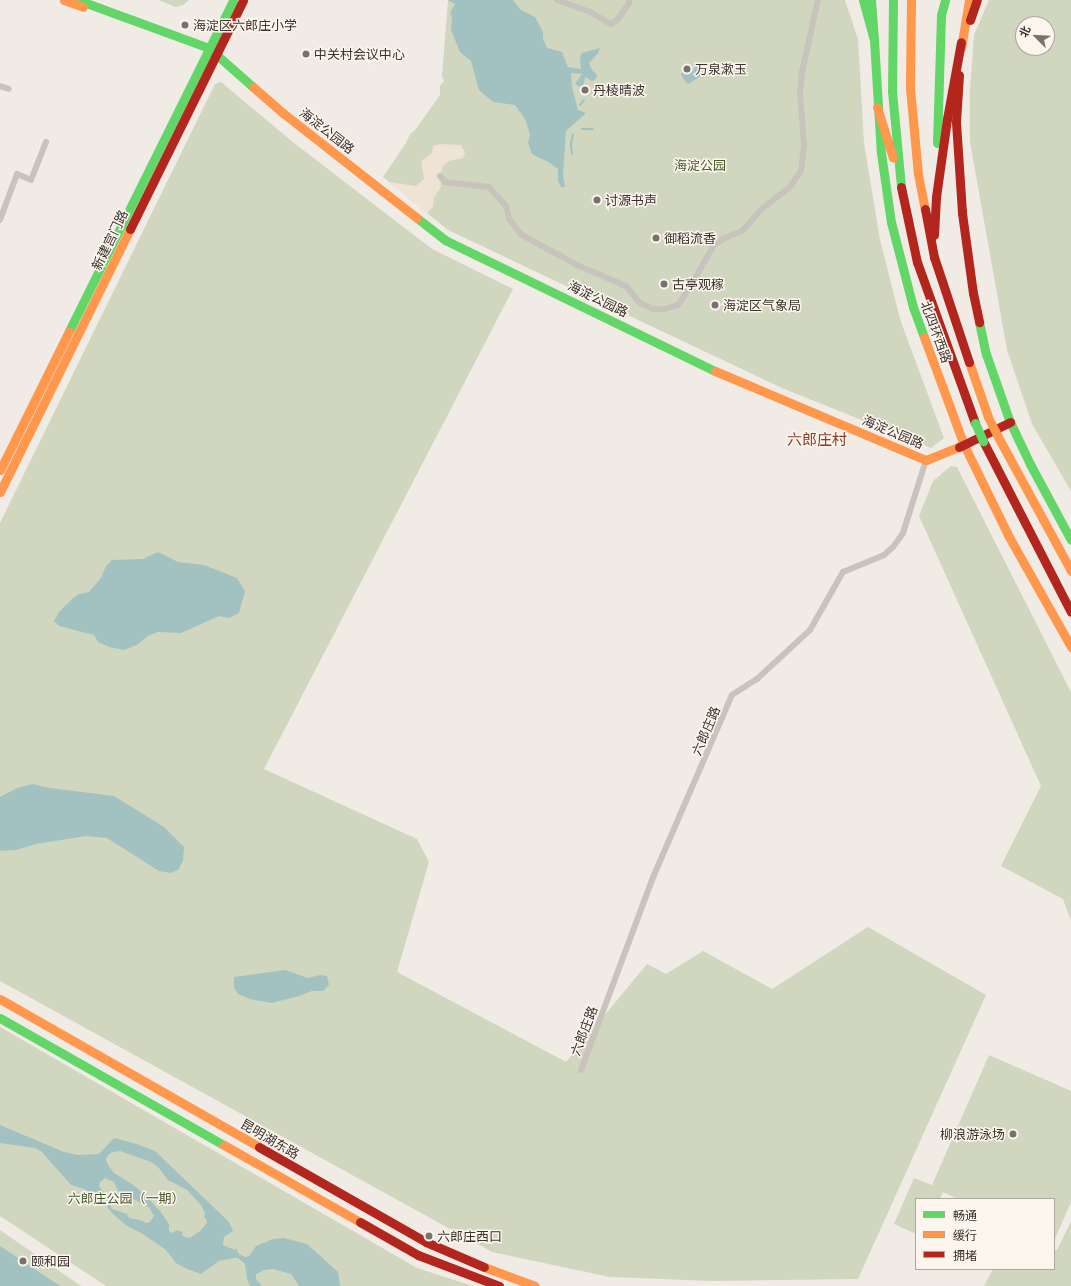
<!DOCTYPE html>
<meta charset="utf-8">
<style>
body{margin:0}
#map{position:relative;width:1071px;height:1286px;overflow:hidden;background:#f0ebe5;font-family:Ubuntu,"Noto Sans SC",sans-serif}
div>[style]{position:absolute}
[style*='--x']{left:calc(var(--x)*1px);top:calc(var(--y)*1px);width:calc(var(--w)*1px);rotate:calc(var(--a)*1deg)}
.green>*{inset:0;background:#d1d6bf}
.plaza>*{inset:0;background:#eee3d5}
.water>*{inset:0;background:#a1c2c1}
.stream>*{height:2px;margin:-1px;padding:0 1px;transform-origin:1px;border-radius:1px;background:#a1c2c1}
.street>*{height:6px;margin:-3px;padding:0 3px;transform-origin:3px;border-radius:3px;background:#c9c3be}
.fast>*{height:9px;margin:-4.5px;padding:0 4.5px;transform-origin:4.5px;border-radius:4.5px;background:#63d668}
.slow>*{height:9px;margin:-4.5px;padding:0 4.5px;transform-origin:4.5px;border-radius:4.5px;background:#ff974d}
.jam>*{height:9px;margin:-4.5px;padding:0 4.5px;transform-origin:4.5px;border-radius:4.5px;background:#b3261e}
.fast-bridge>*{height:9px;margin:-4.5px;padding:0 4.5px;transform-origin:4.5px;border-radius:4.5px;background:#63d668}
.slow-bridge>*{height:9px;margin:-4.5px;padding:0 4.5px;transform-origin:4.5px;border-radius:4.5px;background:#ff974d}
.dots>*{width:11px;height:11px;translate:-50% -50%;box-sizing:border-box;border:2px solid #fbf5ee;border-radius:50%}
span{translate:-50% -50%;white-space:nowrap;text-align:center;line-height:1.15;-webkit-text-stroke:3px #fbf5ee;paint-order:stroke}
.poi-label{font-size:13px;color:#3b302b}
.left{translate:0 -50%;text-align:left}
.right{translate:-100% -50%;text-align:right}
.street-label{font-size:13px;color:#3b302b}
.park-label{font-size:13px;color:#4a5a2e}
.quarter-label{font-size:15px;color:#8c3b22}
.legend{position:absolute;left:915px;top:1198px;width:140px;height:72px;box-sizing:border-box;background:#fbf5ee;border:1px solid #aea6a0;margin:0;padding:5px 7px;list-style:none;font-size:12px;color:#3b302b}
.legend li{display:flex;align-items:center;gap:8px;height:20px}
.legend b{width:20px;border:1px solid #aea6a0}
.north{position:absolute;left:1015px;top:16px;width:40px;height:40px;box-sizing:border-box;background:#fbf5ee;border:1px solid #aea6a0;border-radius:50%;rotate:294deg;font-size:11px;font-weight:700;line-height:16px;text-align:center;color:#3b302b}
.north::after{content:'';display:block;margin:auto;width:14px;height:18px;background:#7a716c;clip-path:polygon(50% 0,100% 100%,50% 72%,0 100%)}
</style>
<div id="map">
<div class="green">
<i style="clip-path:polygon(158px 0,189px 0,183px 5px,176px 7px)"></i>
<i style="clip-path:polygon(448px 0,845px 0,858px 39px,864px 143px,880px 240px,901px 322px,944px 438px,931px 448px,782px 388px,448px 230px,383px 177px,406px 143px,410px 134px,415px 130px,440px 95px,440px 86px,444px 81px,442px 76px)"></i>
<i style="clip-path:polygon(evenodd,989px 0,1071px 0,1071px 491px,1032px 424px,1007px 350px,970px 142px,970px 90px,974px 35px,989px 0,1023px 24px,1047px 24px,1047px 48px,1023px 48px,1023px 24px)"></i>
<i style="clip-path:polygon(221px 82px,294px 143px,432px 249px,513px 289px,264px 769px,417px 839px,429px 862px,397px 972px,566px 1062px,647px 964px,666px 974px,703px 951px,772px 989px,868px 927px,986px 995px,858px 1279px,713px 1281px,610px 1277px,492px 1252px,0 981px,0 523px,215px 84px)"></i>
<i style="clip-path:polygon(951px 466px,957px 467px,1071px 692px,1071px 921px,1063px 899px,1001px 866px,1041px 786px,919px 516px,933px 481px)"></i>
<i style="clip-path:polygon(0 1027px,417px 1268px,473px 1286px,106px 1286px,0 1216px)"></i>
<i style="clip-path:polygon(989px 1055px,1071px 1091px,1071px 1202px,1054px 1241px,1054px 1199px,958px 1199px,943px 1192px,940px 1199px,916px 1199px,916px 1234px,894px 1224px,914px 1178px,932px 1185px)"></i>
<i style="clip-path:polygon(1071px 1221px,1071px 1286px,984px 1286px,993px 1269px,1054px 1269px,1054px 1250px,1057px 1250px)"></i>
<i style="clip-path:polygon(0 1230px,10px 1237px,81px 1286px,0 1286px)"></i>
</div>
<div class="plaza">
<i style="clip-path:polygon(440px 144px,461px 145px,465px 152px,463px 158px,449px 161px,443px 166px,440px 176px,441px 187px,434px 198px,433px 207px,427px 213px,389px 182px,416px 186px,424px 179px,421px 161px,432px 153px,433px 146px)"></i>
</div>
<div class="water">
<i style="clip-path:polygon(448px 0,513px 0,521px 10px,535px 17px,543px 32px,543px 39px,547px 48px,562px 52px,568px 67px,581px 69px,580px 57px,582px 53px,600px 48px,598px 53px,589px 63px,592px 70px,597px 75px,596px 79px,592px 81px,585px 77px,583px 88px,575px 84px,582px 74px,571px 73px,572px 87px,578px 110px,586px 113px,566px 131px,563px 176px,565px 187px,561px 187px,558px 181px,558px 169px,550px 163px,532px 154px,528px 143px,530px 135px,525px 119px,515px 105px,493px 102px,479px 90px,471px 61px,460px 52px,451px 30px,452px 17px,450px 13px,455px 4px)"></i>
<i style="clip-path:polygon(694px 64px,700px 68px,698px 71px,701px 71px,701px 76px,688px 84px,683px 79px,681px 74px,683px 71px,692px 72px,695px 67px)"></i>
<i style="clip-path:polygon(158px 552px,178px 562px,204px 565px,237px 578px,245px 591px,239px 613px,229px 618px,219px 616px,181px 633px,158px 632px,148px 636px,137px 645px,124px 650px,109px 647px,98px 642px,94px 635px,59px 626px,54px 621px,59px 612px,72px 599px,79px 594px,89px 592px,101px 578px,106px 566px,112px 560px,143px 559px)"></i>
<i style="clip-path:polygon(32px 784px,50px 788px,114px 796px,164px 827px,184px 847px,183px 861px,178px 870px,171px 873px,159px 871px,107px 838px,86px 836px,36px 844px,16px 850px,0 851px,0 797px,17px 788px)"></i>
<i style="clip-path:polygon(285px 970px,308px 978px,320px 975px,327px 976px,329px 985px,323px 991px,312px 991px,296px 997px,271px 1003px,250px 999px,238px 994px,234px 988px,234px 977px)"></i>
<i style="clip-path:polygon(evenodd,0 1125px,64px 1152px,78px 1155px,99px 1154px,114px 1138px,137px 1144px,155px 1151px,229px 1222px,233px 1231px,224px 1237px,223px 1245px,235px 1250px,236px 1248px,239px 1254px,245px 1257px,249px 1256px,256px 1246px,273px 1239px,284px 1238px,307px 1244px,338px 1272px,340px 1286px,299px 1286px,291px 1274px,273px 1269px,264px 1270px,256px 1274px,256px 1279px,262px 1286px,250px 1286px,247px 1279px,245px 1264px,238px 1258px,234px 1258px,219px 1261px,201px 1274px,185px 1268px,176px 1263px,166px 1250px,143px 1234px,127px 1226px,113px 1214px,98px 1196px,84px 1189px,71px 1185px,41px 1151px,35px 1148px,0 1143px,0 1125px,120px 1151px,151px 1162px,158px 1167px,168px 1180px,187px 1190px,201px 1205px,205px 1213px,204px 1217px,207px 1220px,207px 1223px,200px 1231px,190px 1238px,185px 1237px,182px 1235px,183px 1232px,177px 1230px,172px 1233px,169px 1231px,169px 1224px,160px 1211px,146px 1196px,132px 1184px,114px 1173px,108px 1165px,106px 1159px,108px 1155px,113px 1152px,120px 1151px,0 1125px,105px 1178px,114px 1182px,118px 1191px,149px 1207px,154px 1216px,150px 1222px,145px 1223px,143px 1221px,129px 1218px,127px 1214px,112px 1209px,108px 1201px,105px 1199px,104px 1193px,99px 1186px,100px 1182px,105px 1178px)"></i>
<i style="clip-path:polygon(0 1246px,60px 1286px,0 1286px)"></i>
</div>
<div class="stream">
<i style="--x:580;--y:105;--w:6;--a:-51"></i>
<i style="--x:582;--y:129;--w:11;--a:0"></i>
<i style="--x:572;--y:154;--w:10;--a:-96"></i>
<i style="--x:571;--y:144;--w:10;--a:-79"></i>
</div>
<div class="street">
<i style="--x:557;--y:0;--w:35;--a:20"></i>
<i style="--x:590;--y:12;--w:24;--a:30"></i>
<i style="--x:611;--y:24;--w:9;--a:-36"></i>
<i style="--x:618;--y:19;--w:19;--a:-55"></i>
<i style="--x:629;--y:3;--w:3;--a:-90"></i>
<i style="--x:0;--y:86;--w:9;--a:18"></i>
<i style="--x:440;--y:176;--w:8;--a:50"></i>
<i style="--x:445;--y:182;--w:44;--a:6.5"></i>
<i style="--x:489;--y:187;--w:25;--a:48"></i>
<i style="--x:506;--y:206;--w:13;--a:77"></i>
<i style="--x:509;--y:219;--w:21;--a:51"></i>
<i style="--x:522;--y:235;--w:63;--a:28.6"></i>
<i style="--x:577;--y:265;--w:53;--a:23.2"></i>
<i style="--x:626;--y:286;--w:22;--a:51"></i>
<i style="--x:640;--y:303;--w:14;--a:25"></i>
<i style="--x:653;--y:309;--w:12;--a:0"></i>
<i style="--x:665;--y:309;--w:14;--a:-17"></i>
<i style="--x:678;--y:305;--w:22;--a:-56"></i>
<i style="--x:690;--y:287;--w:48;--a:-60.3"></i>
<i style="--x:714;--y:245;--w:11;--a:-34"></i>
<i style="--x:723;--y:239;--w:21;--a:-23"></i>
<i style="--x:742;--y:231;--w:31;--a:-48"></i>
<i style="--x:763;--y:208;--w:33;--a:-38"></i>
<i style="--x:789;--y:188;--w:21;--a:-55"></i>
<i style="--x:801;--y:171;--w:25;--a:-83"></i>
<i style="--x:804;--y:146;--w:54;--a:-94.2"></i>
<i style="--x:800;--y:92;--w:20;--a:-84"></i>
<i style="--x:802;--y:72;--w:74;--a:-77.5"></i>
<i style="--x:0;--y:220;--w:49;--a:-69.7"></i>
<i style="--x:17;--y:174;--w:15;--a:23"></i>
<i style="--x:31;--y:180;--w:41;--a:-68.5"></i>
<i style="--x:581;--y:1070;--w:208;--a:-69.5"></i>
<i style="--x:654;--y:875;--w:196;--a:-66.6"></i>
<i style="--x:732;--y:695;--w:30;--a:-33"></i>
<i style="--x:757;--y:679;--w:72;--a:-42.8"></i>
<i style="--x:810;--y:630;--w:67;--a:-60.4"></i>
<i style="--x:843;--y:572;--w:44;--a:-22.5"></i>
<i style="--x:884;--y:555;--w:12;--a:-42"></i>
<i style="--x:893;--y:547;--w:17;--a:-54"></i>
<i style="--x:903;--y:533;--w:77;--a:-72.5"></i>
</div>
<div class="fast">
<i style="--x:78;--y:0;--w:140;--a:20.1"></i>
<i style="--x:209;--y:48;--w:59;--a:41.6"></i>
<i style="--x:863;--y:0;--w:41;--a:74.6"></i>
<i style="--x:874;--y:40;--w:113;--a:86.5"></i>
<i style="--x:881;--y:153;--w:70;--a:81.8"></i>
<i style="--x:891;--y:222;--w:88;--a:75.5"></i>
<i style="--x:913;--y:307;--w:32;--a:70"></i>
<i style="--x:871;--y:0;--w:40;--a:85.7"></i>
<i style="--x:893;--y:0;--w:91;--a:90.6"></i>
<i style="--x:892;--y:91;--w:96;--a:84.6"></i>
<i style="--x:937;--y:143;--w:128;--a:-88.2"></i>
<i style="--x:941;--y:15;--w:16;--a:-75"></i>
<i style="--x:417;--y:218;--w:36;--a:38"></i>
<i style="--x:445;--y:240;--w:300;--a:25.9"></i>
<i style="--x:979;--y:322;--w:33;--a:78"></i>
<i style="--x:986;--y:354;--w:72;--a:70.6"></i>
<i style="--x:1010;--y:422;--w:47;--a:64.5"></i>
<i style="--x:1030;--y:464;--w:86;--a:61.7"></i>
<i style="--x:69;--y:331;--w:369;--a:-63.6"></i>
<i style="--x:0;--y:1018;--w:257;--a:29.6"></i>
</div>
<div class="slow">
<i style="--x:64;--y:0;--w:20;--a:20"></i>
<i style="--x:911;--y:0;--w:88;--a:90.7"></i>
<i style="--x:910;--y:88;--w:86;--a:84.7"></i>
<i style="--x:918;--y:174;--w:36;--a:79"></i>
<i style="--x:961;--y:48;--w:49;--a:-80.5"></i>
<i style="--x:253;--y:87;--w:40;--a:41"></i>
<i style="--x:283;--y:113;--w:170;--a:38.1"></i>
<i style="--x:877;--y:107;--w:53;--a:72.6"></i>
<i style="--x:924;--y:337;--w:115;--a:69.7"></i>
<i style="--x:964;--y:445;--w:100;--a:63.9"></i>
<i style="--x:1008;--y:535;--w:129;--a:60.6"></i>
<i style="--x:969;--y:362;--w:58;--a:70.9"></i>
<i style="--x:715;--y:371;--w:229;--a:22.9"></i>
<i style="--x:926;--y:460;--w:35;--a:-22"></i>
<i style="--x:997;--y:435;--w:155;--a:61.4"></i>
<i style="--x:0;--y:470;--w:155;--a:-63.6"></i>
<i style="--x:0;--y:492;--w:293;--a:-63.7"></i>
<i style="--x:0;--y:999;--w:298;--a:29.7"></i>
<i style="--x:224;--y:1145;--w:156;--a:29.5"></i>
<i style="--x:484;--y:1267;--w:54;--a:20.4"></i>
</div>
<div class="jam">
<i style="--x:970;--y:20;--w:21;--a:-71"></i>
<i style="--x:959;--y:75;--w:47;--a:93.7"></i>
<i style="--x:956;--y:122;--w:91;--a:86.2"></i>
<i style="--x:962;--y:213;--w:81;--a:82.2"></i>
<i style="--x:973;--y:293;--w:30;--a:78"></i>
<i style="--x:901;--y:187;--w:77;--a:78"></i>
<i style="--x:917;--y:262;--w:171;--a:70.2"></i>
<i style="--x:925;--y:209;--w:49;--a:79.4"></i>
<i style="--x:934;--y:257;--w:111;--a:71.6"></i>
<i style="--x:130;--y:229;--w:255;--a:-63.7"></i>
<i style="--x:934;--y:235;--w:38;--a:-87"></i>
<i style="--x:936;--y:197;--w:79;--a:-82"></i>
<i style="--x:947;--y:119;--w:78;--a:-79.7"></i>
<i style="--x:983;--y:441;--w:192;--a:62.8"></i>
<i style="--x:959;--y:447;--w:57;--a:-26.1"></i>
<i style="--x:259;--y:1147;--w:192;--a:29.6"></i>
<i style="--x:426;--y:1242;--w:63;--a:23.3"></i>
<i style="--x:360;--y:1222;--w:67;--a:29.6"></i>
<i style="--x:418;--y:1255;--w:87;--a:20.9"></i>
</div>
<div class="fast-bridge">
<i style="--x:975;--y:423;--w:20;--a:66"></i>
</div>
<div class="slow-bridge">
<i style="--x:988;--y:417;--w:20;--a:63"></i>
</div>
<div class="dots">
<i style="left:185px;top:25px;background:#7a716c"></i>
<i style="left:306px;top:54px;background:#7a716c"></i>
<i style="left:687px;top:69px;background:#7a716c"></i>
<i style="left:585px;top:90px;background:#7a716c"></i>
<i style="left:597px;top:200px;background:#7a716c"></i>
<i style="left:656px;top:238px;background:#7a716c"></i>
<i style="left:664px;top:284px;background:#7a716c"></i>
<i style="left:715px;top:305px;background:#7a716c"></i>
<i style="left:1013px;top:1134px;background:#7a716c"></i>
<i style="left:429px;top:1236px;background:#7a716c"></i>
<i style="left:23px;top:1261px;background:#7a716c"></i>
</div>
<div class="poi-label">
<span class="left" style="left:193px;top:25px">海淀区六郎庄小学</span>
<span class="left" style="left:314px;top:54px">中关村会议中心</span>
<span class="left" style="left:695px;top:69px">万泉漱玉</span>
<span class="left" style="left:593px;top:90px">丹棱晴波</span>
<span class="left" style="left:605px;top:200px">讨源书声</span>
<span class="left" style="left:664px;top:238px">御稻流香</span>
<span class="left" style="left:672px;top:284px">古亭观稼</span>
<span class="left" style="left:723px;top:305px">海淀区气象局</span>
<span class="right" style="left:1005px;top:1134px">柳浪游泳场</span>
<span class="left" style="left:437px;top:1236px">六郎庄西口</span>
<span class="left" style="left:31px;top:1261px">颐和园</span>
</div>
<div class="street-label">
<span style="left:327px;top:131px;rotate:38deg">海淀公园路</span>
<span style="left:110px;top:240px;rotate:-64deg">新建宫门路</span>
<span style="left:598px;top:299px;rotate:26deg">海淀公园路</span>
<span style="left:936px;top:332px;rotate:70deg">北四环西路</span>
<span style="left:893px;top:432px;rotate:23deg">海淀公园路</span>
<span style="left:706px;top:731px;rotate:-67deg">六郎庄路</span>
<span style="left:584px;top:1031px;rotate:-69deg">六郎庄路</span>
<span style="left:270px;top:1139px;rotate:30deg">昆明湖东路</span>
</div>
<div class="park-label">
<span style="left:700px;top:165px">海淀公园</span>
<span style="left:126px;top:1198px">六郎庄公园（一期）</span>
</div>
<div class="quarter-label">
<span style="left:817px;top:440px">六郎庄村</span>
</div>
<ul class="legend">
<li><b style="height:5px;background:#63d668"></b>畅通</li>
<li><b style="height:5px;background:#ff974d"></b>缓行</li>
<li><b style="height:5px;background:#b3261e"></b>拥堵</li>
</ul>
<div class="north">北</div>
</div>
